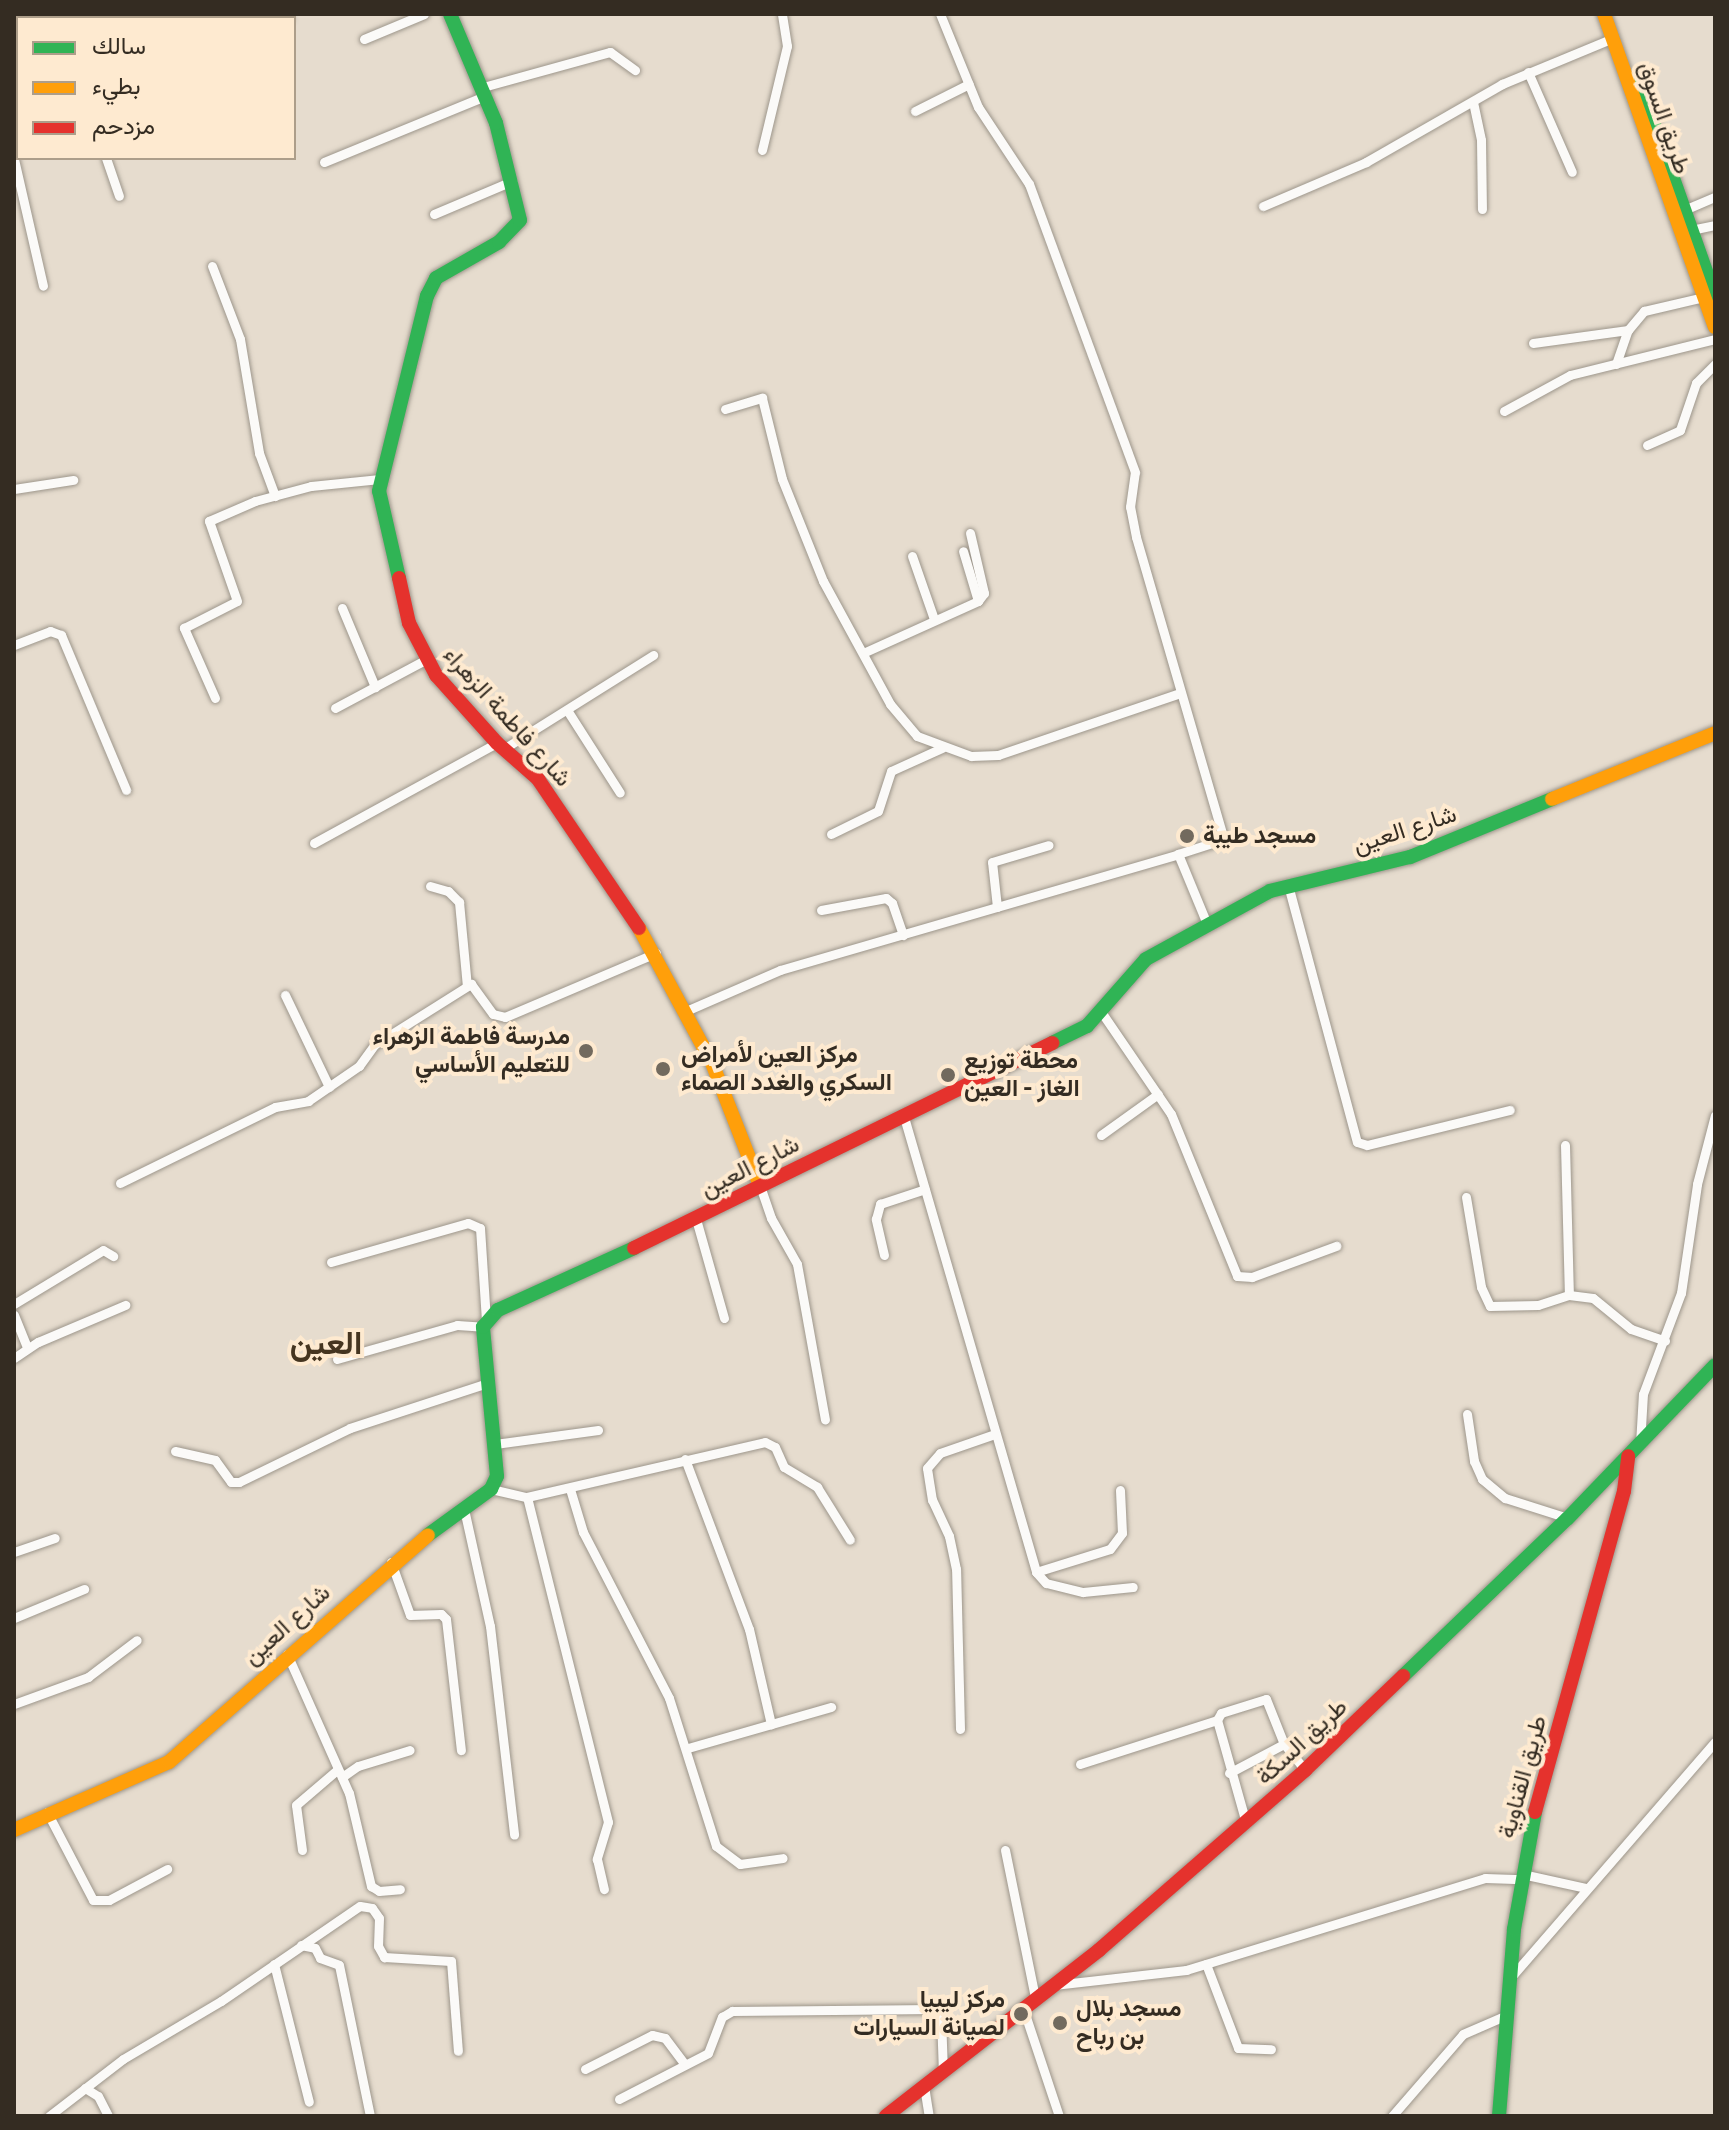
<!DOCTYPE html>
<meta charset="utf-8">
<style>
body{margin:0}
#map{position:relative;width:1729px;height:2130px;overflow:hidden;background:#e6dcce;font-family:"Fira Sans Condensed",Vazirmatn,sans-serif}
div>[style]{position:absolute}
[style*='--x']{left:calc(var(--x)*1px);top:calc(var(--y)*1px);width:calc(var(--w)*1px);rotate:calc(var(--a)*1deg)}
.roads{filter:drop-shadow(0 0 2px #9d968b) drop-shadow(0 0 2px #9d968b)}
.street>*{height:9px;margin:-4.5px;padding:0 4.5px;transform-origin:4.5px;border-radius:4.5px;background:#fbfaf8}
.fast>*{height:14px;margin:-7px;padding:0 7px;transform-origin:7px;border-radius:7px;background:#30b455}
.slow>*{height:14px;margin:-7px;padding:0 7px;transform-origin:7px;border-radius:7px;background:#ff9f0a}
.jam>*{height:14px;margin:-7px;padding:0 7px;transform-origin:7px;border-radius:7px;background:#e5322d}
.dots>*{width:22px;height:22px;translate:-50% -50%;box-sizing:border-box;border:4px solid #feead0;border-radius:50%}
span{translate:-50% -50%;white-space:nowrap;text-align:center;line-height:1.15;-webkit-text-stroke:8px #feead0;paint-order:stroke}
.street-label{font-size:24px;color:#342c22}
.poi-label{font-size:24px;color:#342c22;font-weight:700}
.left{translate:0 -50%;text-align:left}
.right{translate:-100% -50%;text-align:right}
.district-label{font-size:32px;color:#453520;font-weight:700}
.frame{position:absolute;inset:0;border:16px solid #342c22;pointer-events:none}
.legend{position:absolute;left:16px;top:16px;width:280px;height:144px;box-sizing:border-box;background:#feead0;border:2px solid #ad9e8a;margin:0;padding:10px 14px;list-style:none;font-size:24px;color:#342c22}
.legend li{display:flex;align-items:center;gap:16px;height:40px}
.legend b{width:40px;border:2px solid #ad9e8a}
</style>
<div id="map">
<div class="roads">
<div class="street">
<i style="--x:192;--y:14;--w:4;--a:63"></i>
<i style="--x:229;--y:14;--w:27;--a:0"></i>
<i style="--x:287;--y:14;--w:4;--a:76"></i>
<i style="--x:364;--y:39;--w:65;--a:-22.6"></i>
<i style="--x:1528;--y:72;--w:109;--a:66.3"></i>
<i style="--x:483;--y:87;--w:132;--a:-15.4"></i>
<i style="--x:610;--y:52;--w:31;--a:36"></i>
<i style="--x:1473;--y:102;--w:39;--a:78"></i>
<i style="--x:1481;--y:140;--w:69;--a:89.2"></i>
<i style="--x:915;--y:111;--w:60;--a:-26.6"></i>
<i style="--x:762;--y:150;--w:107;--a:-76.5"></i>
<i style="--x:787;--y:46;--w:32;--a:-99"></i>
<i style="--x:106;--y:158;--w:40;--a:71.1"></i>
<i style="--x:14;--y:159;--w:130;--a:77.1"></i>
<i style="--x:324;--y:162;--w:174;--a:-22.3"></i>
<i style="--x:1263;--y:206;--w:112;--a:-23.1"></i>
<i style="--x:1366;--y:162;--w:157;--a:-29.8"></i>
<i style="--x:1502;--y:84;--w:120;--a:-22.5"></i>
<i style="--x:1684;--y:210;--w:34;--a:-23"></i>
<i style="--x:434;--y:214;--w:85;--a:-22.9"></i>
<i style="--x:1691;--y:230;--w:25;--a:-12"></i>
<i style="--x:212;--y:266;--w:78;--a:69"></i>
<i style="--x:240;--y:339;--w:116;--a:80.5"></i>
<i style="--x:259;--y:453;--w:46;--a:69.6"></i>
<i style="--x:1533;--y:343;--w:96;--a:-7.8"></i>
<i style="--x:1616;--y:364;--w:36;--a:-71"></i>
<i style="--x:1628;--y:330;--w:25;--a:-50"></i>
<i style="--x:1644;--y:311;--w:62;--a:-13.1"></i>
<i style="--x:725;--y:409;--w:39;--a:-17"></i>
<i style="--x:762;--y:398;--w:83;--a:76.1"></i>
<i style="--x:782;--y:479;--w:110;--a:68.1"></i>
<i style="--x:823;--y:581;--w:140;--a:61.4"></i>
<i style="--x:890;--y:704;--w:42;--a:49.8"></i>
<i style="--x:917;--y:736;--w:58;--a:20.3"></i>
<i style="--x:971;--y:756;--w:27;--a:-2"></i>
<i style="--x:998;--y:755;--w:192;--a:-18.8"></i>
<i style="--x:1504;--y:411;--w:75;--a:-28.6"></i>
<i style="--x:1570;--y:375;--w:149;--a:-13.9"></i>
<i style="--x:1647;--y:445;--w:36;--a:-24"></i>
<i style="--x:1680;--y:430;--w:50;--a:-71.2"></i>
<i style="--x:1696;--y:383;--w:27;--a:-45"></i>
<i style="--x:14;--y:489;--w:60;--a:-8.7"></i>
<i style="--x:970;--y:533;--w:62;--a:76.9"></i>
<i style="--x:984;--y:593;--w:10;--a:127"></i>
<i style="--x:912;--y:556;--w:67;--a:70.8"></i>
<i style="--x:342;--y:608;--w:86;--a:67.3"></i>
<i style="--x:14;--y:645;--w:39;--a:-21"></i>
<i style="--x:50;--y:631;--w:12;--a:20"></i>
<i style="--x:61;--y:635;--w:168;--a:67.2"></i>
<i style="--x:863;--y:653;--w:126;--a:-24.3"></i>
<i style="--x:978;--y:601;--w:52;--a:-106.7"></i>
<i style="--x:215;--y:698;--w:77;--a:-113.9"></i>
<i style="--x:184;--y:628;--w:59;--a:-27"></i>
<i style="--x:237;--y:601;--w:85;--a:-109.3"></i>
<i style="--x:209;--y:521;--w:50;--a:-23.5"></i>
<i style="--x:255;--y:501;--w:58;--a:-15"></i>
<i style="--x:311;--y:486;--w:69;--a:-5.8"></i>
<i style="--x:335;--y:708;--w:102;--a:-28.1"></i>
<i style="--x:567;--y:710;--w:98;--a:57.4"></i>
<i style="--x:505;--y:748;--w:175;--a:-32.1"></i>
<i style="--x:831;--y:834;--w:52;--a:-26.1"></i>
<i style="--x:878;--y:811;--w:42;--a:-72"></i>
<i style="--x:891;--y:771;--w:56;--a:-24.3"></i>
<i style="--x:314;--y:843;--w:209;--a:-28.7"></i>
<i style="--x:1178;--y:854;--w:76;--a:67.5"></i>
<i style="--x:1288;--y:885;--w:266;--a:75"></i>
<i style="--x:1357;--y:1142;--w:10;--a:17"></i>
<i style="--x:1367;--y:1145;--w:147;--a:-13.8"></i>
<i style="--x:430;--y:886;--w:19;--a:16"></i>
<i style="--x:448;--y:891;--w:16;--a:45"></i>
<i style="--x:459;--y:902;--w:84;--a:84.6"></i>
<i style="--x:997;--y:907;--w:45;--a:-96.3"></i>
<i style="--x:992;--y:862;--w:59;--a:-16.6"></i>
<i style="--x:821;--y:910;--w:66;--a:-10.5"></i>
<i style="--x:886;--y:898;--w:8;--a:40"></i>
<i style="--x:892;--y:903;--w:34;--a:71"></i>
<i style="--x:285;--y:995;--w:102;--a:64.4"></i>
<i style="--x:688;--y:1010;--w:100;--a:-23.5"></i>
<i style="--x:780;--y:970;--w:415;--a:-16.2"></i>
<i style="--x:1178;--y:854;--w:36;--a:-18"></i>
<i style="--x:1212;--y:843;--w:14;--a:-45"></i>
<i style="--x:1222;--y:833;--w:308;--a:-106.2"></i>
<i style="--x:1136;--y:537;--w:31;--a:-101"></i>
<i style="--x:1130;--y:507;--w:35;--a:-82"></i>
<i style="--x:1135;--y:472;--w:307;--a:-110.2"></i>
<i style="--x:1029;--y:184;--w:92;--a:-123.5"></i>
<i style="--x:978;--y:107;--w:100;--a:-112.2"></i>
<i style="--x:1102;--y:1013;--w:122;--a:55.7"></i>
<i style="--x:1171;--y:1114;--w:175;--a:67.8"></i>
<i style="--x:1237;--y:1276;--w:15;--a:4"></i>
<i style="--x:1252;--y:1277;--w:90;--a:-20.3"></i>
<i style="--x:904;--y:1117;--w:474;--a:73.8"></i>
<i style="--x:1036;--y:1572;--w:15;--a:48"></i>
<i style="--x:1046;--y:1583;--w:38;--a:14"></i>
<i style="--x:1083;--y:1592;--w:50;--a:-5.7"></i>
<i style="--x:1101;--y:1135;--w:70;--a:-35.7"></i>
<i style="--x:1565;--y:1145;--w:150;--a:88.5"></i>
<i style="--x:1569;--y:1295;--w:24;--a:7"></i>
<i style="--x:1593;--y:1298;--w:49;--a:39.2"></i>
<i style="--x:1631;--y:1329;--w:36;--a:19"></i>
<i style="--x:120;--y:1183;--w:173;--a:-26.1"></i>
<i style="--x:275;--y:1107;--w:34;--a:-10"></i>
<i style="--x:308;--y:1101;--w:62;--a:-34.5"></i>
<i style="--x:359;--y:1066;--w:26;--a:-54"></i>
<i style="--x:374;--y:1045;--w:115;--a:-32.2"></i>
<i style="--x:471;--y:984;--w:37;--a:54"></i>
<i style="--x:493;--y:1014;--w:12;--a:14"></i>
<i style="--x:505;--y:1017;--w:164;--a:-23"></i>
<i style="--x:759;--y:1183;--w:37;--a:71"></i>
<i style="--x:771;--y:1218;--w:53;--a:60.5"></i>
<i style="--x:797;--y:1264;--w:158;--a:79.8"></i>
<i style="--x:1466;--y:1197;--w:91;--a:80.5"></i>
<i style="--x:1481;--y:1287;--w:21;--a:65"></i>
<i style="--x:1490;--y:1306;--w:48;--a:-1.2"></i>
<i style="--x:1538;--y:1305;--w:33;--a:-18"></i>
<i style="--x:696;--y:1219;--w:103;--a:74.2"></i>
<i style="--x:884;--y:1255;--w:37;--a:-103"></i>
<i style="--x:876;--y:1219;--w:16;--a:-75"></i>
<i style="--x:880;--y:1204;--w:47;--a:-18.4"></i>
<i style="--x:331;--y:1262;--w:142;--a:-15.9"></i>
<i style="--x:468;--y:1223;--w:13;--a:23"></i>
<i style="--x:480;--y:1228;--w:93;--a:86.3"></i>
<i style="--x:14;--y:1304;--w:104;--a:-31.2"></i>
<i style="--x:103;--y:1250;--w:12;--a:31"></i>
<i style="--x:14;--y:1315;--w:35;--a:68"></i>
<i style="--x:14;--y:1358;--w:29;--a:-34"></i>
<i style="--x:38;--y:1342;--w:95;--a:-23"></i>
<i style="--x:337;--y:1359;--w:125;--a:-15.8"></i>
<i style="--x:457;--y:1325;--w:26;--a:4"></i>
<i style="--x:1467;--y:1414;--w:48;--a:81.5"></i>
<i style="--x:1474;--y:1461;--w:20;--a:66"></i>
<i style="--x:1482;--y:1479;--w:30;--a:40"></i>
<i style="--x:1505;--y:1498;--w:66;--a:17.6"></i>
<i style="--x:495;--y:1444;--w:104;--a:-7.7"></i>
<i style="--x:1640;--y:1444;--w:50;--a:-86.6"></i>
<i style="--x:1643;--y:1394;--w:108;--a:-69.4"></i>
<i style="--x:1681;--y:1293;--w:110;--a:-81.6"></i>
<i style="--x:1697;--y:1184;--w:71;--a:-75.4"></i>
<i style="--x:175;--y:1451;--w:41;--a:12.7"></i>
<i style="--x:215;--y:1460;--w:27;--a:54"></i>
<i style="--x:231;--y:1482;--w:8;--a:0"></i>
<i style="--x:239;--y:1482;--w:123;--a:-25.9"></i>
<i style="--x:350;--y:1428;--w:145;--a:-18.1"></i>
<i style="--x:685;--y:1459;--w:182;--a:69.4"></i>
<i style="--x:749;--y:1629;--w:98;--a:77"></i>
<i style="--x:491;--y:1489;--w:37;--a:13"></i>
<i style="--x:527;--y:1497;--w:244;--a:-13"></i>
<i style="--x:765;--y:1442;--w:11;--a:27"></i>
<i style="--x:775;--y:1447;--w:22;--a:66"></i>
<i style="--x:784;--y:1467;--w:39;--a:31"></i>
<i style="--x:817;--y:1487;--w:62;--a:58.1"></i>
<i style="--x:570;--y:1489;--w:45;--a:73.2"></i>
<i style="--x:583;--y:1532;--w:187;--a:62.6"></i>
<i style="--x:669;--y:1698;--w:155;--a:72.4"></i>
<i style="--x:716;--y:1846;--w:30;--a:37"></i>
<i style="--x:740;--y:1864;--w:43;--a:-7.9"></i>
<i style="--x:527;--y:1497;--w:335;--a:76"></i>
<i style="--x:608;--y:1822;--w:39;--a:107"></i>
<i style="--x:597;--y:1859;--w:31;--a:77"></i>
<i style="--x:464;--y:1509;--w:120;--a:77.5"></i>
<i style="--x:490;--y:1626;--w:210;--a:83.4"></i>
<i style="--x:14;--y:1552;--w:43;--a:-18.9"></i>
<i style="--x:391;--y:1562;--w:56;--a:70.3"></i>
<i style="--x:410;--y:1615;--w:31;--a:-2"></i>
<i style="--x:441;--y:1614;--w:7;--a:45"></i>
<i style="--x:446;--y:1619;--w:132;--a:83.5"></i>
<i style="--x:1036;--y:1572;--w:77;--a:-17.3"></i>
<i style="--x:1110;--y:1549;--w:20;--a:-53"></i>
<i style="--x:1122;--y:1533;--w:43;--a:-92.7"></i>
<i style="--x:14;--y:1618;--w:76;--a:-22.5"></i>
<i style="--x:287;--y:1654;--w:152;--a:66"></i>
<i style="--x:349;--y:1793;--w:96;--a:76.7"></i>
<i style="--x:371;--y:1886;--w:9;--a:32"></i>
<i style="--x:379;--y:1891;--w:21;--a:-5"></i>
<i style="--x:14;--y:1704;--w:79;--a:-20"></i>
<i style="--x:88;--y:1677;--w:61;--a:-37.1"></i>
<i style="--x:960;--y:1729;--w:160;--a:-91.4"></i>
<i style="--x:956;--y:1569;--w:34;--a:-102"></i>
<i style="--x:949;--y:1536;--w:40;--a:-115"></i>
<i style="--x:932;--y:1500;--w:32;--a:-99"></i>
<i style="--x:927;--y:1468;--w:20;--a:-49"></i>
<i style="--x:940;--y:1453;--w:58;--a:-19.1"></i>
<i style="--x:688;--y:1748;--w:149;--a:-16"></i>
<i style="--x:1080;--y:1764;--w:144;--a:-17.8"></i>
<i style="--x:1229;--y:1773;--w:62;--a:-27.8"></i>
<i style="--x:342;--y:1777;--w:19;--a:-35"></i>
<i style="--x:358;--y:1766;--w:54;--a:-17.1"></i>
<i style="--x:47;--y:1812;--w:99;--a:62.4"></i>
<i style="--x:93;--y:1900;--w:16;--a:0"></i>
<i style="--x:109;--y:1900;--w:66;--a:-28.1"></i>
<i style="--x:1246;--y:1823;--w:107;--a:-105.7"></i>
<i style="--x:1217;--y:1720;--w:8;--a:-60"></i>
<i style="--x:1221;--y:1713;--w:47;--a:-17.3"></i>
<i style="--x:1266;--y:1699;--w:48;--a:68.2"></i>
<i style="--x:1284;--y:1744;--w:33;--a:51"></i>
<i style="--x:302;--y:1850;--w:45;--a:-97.6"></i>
<i style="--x:296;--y:1805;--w:54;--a:-40.5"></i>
<i style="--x:1005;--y:1850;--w:151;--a:78.5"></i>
<i style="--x:1522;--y:1874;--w:66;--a:12.3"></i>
<i style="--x:301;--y:1945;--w:14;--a:12"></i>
<i style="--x:315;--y:1948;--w:11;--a:63"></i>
<i style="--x:320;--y:1958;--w:20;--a:20"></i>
<i style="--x:339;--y:1965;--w:154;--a:78.4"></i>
<i style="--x:274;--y:1964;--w:142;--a:75.8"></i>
<i style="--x:1206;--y:1964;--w:90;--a:69.1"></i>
<i style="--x:1238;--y:2048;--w:33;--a:2"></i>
<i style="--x:1512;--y:1976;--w:310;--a:-49.1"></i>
<i style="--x:1054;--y:1985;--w:133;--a:-6.5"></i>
<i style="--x:1186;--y:1970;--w:313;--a:-17.1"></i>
<i style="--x:1485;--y:1878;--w:37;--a:2"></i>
<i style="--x:1023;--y:2008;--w:114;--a:71.6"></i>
<i style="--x:585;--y:2069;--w:75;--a:-26.9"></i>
<i style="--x:652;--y:2035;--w:13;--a:13"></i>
<i style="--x:665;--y:2038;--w:30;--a:53"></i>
<i style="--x:924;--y:2086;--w:30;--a:81"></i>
<i style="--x:85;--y:2088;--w:15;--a:32"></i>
<i style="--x:98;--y:2096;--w:22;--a:63"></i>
<i style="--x:619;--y:2099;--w:100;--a:-27.3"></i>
<i style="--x:708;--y:2053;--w:39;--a:-69"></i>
<i style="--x:722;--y:2017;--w:12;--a:-31"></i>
<i style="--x:732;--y:2011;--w:202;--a:-0.6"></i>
<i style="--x:934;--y:2009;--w:10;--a:45"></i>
<i style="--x:941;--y:2016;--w:56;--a:88"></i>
<i style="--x:49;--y:2116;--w:93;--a:-37.6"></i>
<i style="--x:123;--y:2059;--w:114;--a:-30.6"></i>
<i style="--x:221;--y:2001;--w:168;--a:-34.4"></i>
<i style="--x:360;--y:1906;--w:12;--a:9"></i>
<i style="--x:372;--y:1908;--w:12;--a:55"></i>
<i style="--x:379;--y:1918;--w:28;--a:92"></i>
<i style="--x:378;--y:1946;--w:13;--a:61"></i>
<i style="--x:384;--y:1957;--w:67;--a:3.4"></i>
<i style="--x:451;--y:1961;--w:90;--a:85.6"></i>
<i style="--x:1392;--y:2116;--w:108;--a:-49.1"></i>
<i style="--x:1463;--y:2034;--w:48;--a:-23.4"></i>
</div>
<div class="fast">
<i style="--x:124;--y:18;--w:6;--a:-39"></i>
<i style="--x:1639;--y:82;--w:228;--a:70.5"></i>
<i style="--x:399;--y:578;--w:89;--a:-102.9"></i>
<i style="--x:379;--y:491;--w:201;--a:-76.2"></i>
<i style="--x:427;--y:296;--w:20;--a:-63"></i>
<i style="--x:436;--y:278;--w:73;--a:-29.7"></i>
<i style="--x:499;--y:242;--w:30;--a:-46"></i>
<i style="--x:520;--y:220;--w:100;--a:-103.9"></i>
<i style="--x:496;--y:123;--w:118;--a:-112.9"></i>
<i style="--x:1052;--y:1043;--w:39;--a:-26"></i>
<i style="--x:1087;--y:1026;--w:89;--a:-48.6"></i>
<i style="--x:1146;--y:959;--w:141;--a:-28.7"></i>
<i style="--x:1270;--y:891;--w:144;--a:-13.7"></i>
<i style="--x:1410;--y:857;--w:153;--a:-22.2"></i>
<i style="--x:428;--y:1535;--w:78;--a:-36.1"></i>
<i style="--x:491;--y:1489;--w:14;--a:-65"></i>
<i style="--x:497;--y:1476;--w:150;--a:-95.4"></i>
<i style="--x:483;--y:1327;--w:23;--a:-49"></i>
<i style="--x:498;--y:1310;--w:149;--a:-24.5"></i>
<i style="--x:1403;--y:1676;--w:228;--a:-43.8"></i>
<i style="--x:1568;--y:1518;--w:212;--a:-46.1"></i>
<i style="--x:1499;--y:2116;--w:188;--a:-85.4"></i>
<i style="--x:1514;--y:1929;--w:119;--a:-79.8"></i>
</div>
<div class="slow">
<i style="--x:1604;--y:14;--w:332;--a:70.5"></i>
<i style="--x:14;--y:106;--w:6;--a:-45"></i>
<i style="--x:1552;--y:799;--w:176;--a:-22"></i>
<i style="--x:639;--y:928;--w:153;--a:61.6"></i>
<i style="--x:712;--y:1063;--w:129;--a:68.6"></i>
<i style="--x:14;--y:1830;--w:169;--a:-23.7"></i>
<i style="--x:169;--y:1762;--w:344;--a:-41.2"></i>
</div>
<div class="jam">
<i style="--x:399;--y:578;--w:46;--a:77.5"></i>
<i style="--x:409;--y:623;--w:59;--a:62.6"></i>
<i style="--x:436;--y:675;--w:91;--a:48.1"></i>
<i style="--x:497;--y:743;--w:55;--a:41.3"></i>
<i style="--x:538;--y:779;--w:180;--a:55.9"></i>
<i style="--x:634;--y:1248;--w:466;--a:-26.1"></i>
<i style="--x:1535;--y:1812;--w:333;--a:-74.5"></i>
<i style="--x:1624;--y:1491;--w:35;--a:-83"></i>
<i style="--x:886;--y:2116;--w:270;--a:-37.9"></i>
<i style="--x:1099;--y:1950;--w:274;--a:-41.1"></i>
<i style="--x:1305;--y:1770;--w:136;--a:-43.8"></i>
</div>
</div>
<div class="dots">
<i style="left:1187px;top:836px;background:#726a5e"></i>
<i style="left:586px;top:1051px;background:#726a5e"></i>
<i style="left:663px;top:1069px;background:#726a5e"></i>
<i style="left:948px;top:1075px;background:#726a5e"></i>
<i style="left:1021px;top:2014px;background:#726a5e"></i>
<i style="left:1060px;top:2023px;background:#726a5e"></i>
</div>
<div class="street-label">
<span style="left:1664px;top:118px;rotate:71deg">طريق السوق</span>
<span style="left:507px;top:717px;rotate:48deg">شارع فاطمة الزهراء</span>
<span style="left:1405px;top:830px;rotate:-18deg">شارع العين</span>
<span style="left:750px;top:1167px;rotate:-27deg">شارع العين</span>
<span style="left:287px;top:1625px;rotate:-42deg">شارع العين</span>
<span style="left:1302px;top:1742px;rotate:-43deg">طريق السكة</span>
<span style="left:1523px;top:1777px;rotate:-75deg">طريق القناوية</span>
</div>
<div class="poi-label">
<span class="left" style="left:1203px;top:836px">مسجد طيبة</span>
<span class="right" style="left:570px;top:1051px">مدرسة فاطمة الزهراء<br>للتعليم الأساسي</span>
<span class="left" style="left:681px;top:1069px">مركز العين لأمراض<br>السكري والغدد الصماء</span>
<span class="left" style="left:964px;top:1075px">محطة توزيع<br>الغاز - العين</span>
<span class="right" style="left:1005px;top:2014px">مركز ليبيا<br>لصيانة السيارات</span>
<span class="left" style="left:1076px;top:2023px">مسجد بلال<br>بن رباح</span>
</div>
<div class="district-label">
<span style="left:326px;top:1343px">العين</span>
</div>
<div class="frame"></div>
<ul class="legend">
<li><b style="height:10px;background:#30b455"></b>سالك</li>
<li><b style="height:10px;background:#ff9f0a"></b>بطيء</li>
<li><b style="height:10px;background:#e5322d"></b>مزدحم</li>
</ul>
</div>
